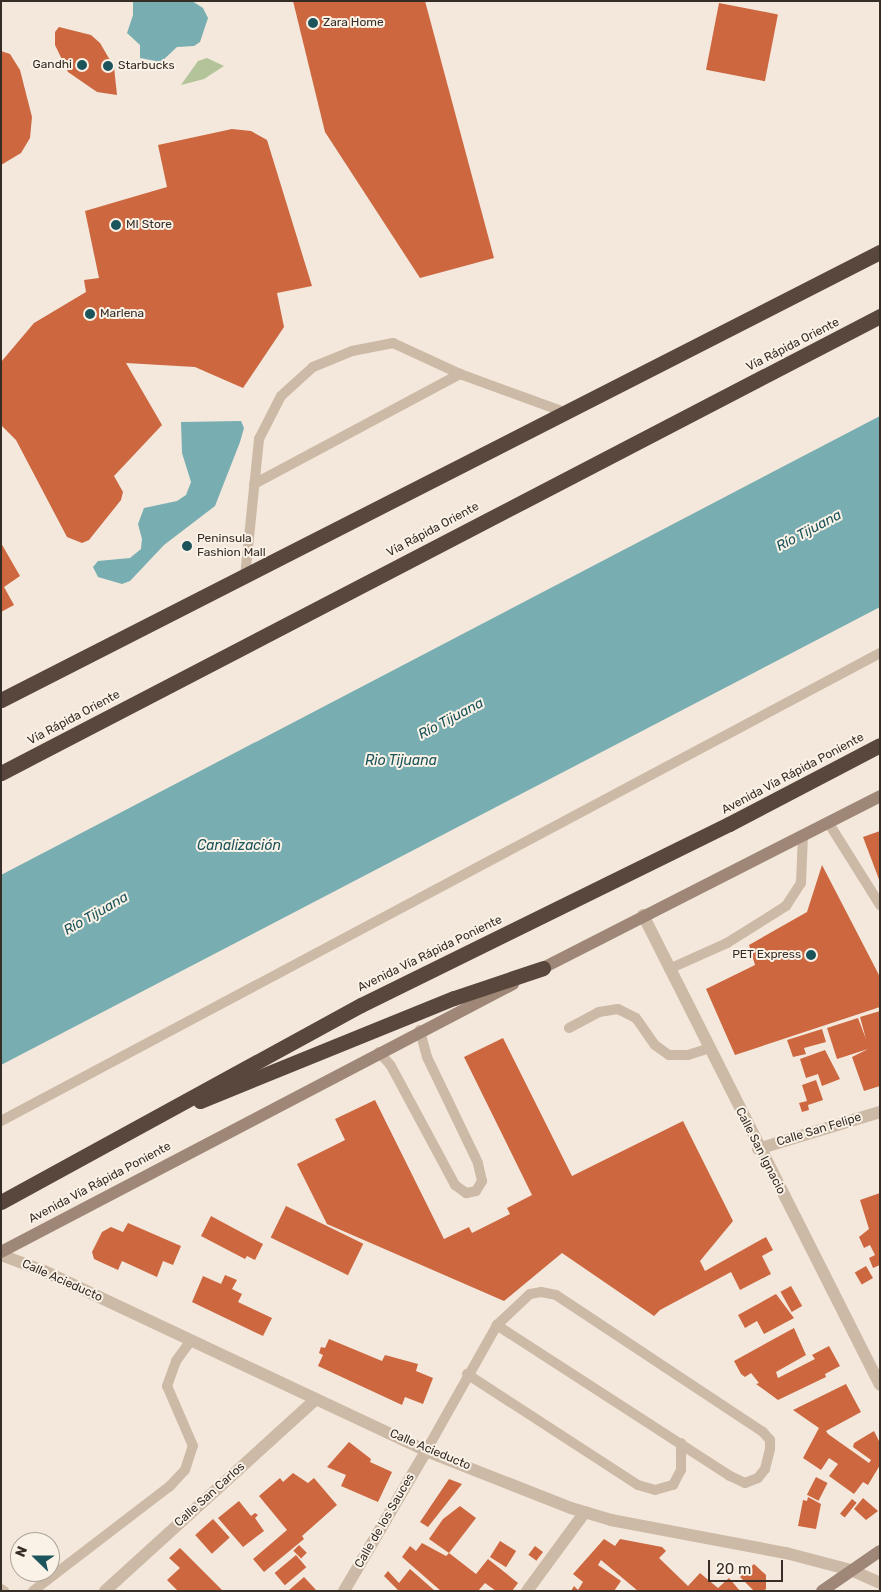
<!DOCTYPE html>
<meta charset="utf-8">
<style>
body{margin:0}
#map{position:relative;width:881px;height:1592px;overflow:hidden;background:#f3e8db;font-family:Rubik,sans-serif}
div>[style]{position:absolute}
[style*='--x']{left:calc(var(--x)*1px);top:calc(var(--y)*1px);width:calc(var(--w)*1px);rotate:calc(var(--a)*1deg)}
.green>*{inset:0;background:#b3c39a}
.water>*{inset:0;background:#78adb1}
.building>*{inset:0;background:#cc6740;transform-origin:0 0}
.lane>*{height:10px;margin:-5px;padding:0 5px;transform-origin:5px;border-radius:5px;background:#ccb9a6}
.street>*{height:12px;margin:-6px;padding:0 6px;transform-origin:6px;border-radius:6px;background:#ccb9a6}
.secondary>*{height:12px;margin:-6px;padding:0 6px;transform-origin:6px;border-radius:6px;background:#9f8777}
.highway>*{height:15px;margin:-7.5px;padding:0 7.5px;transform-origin:7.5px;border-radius:7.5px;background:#59473e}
.dots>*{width:14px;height:14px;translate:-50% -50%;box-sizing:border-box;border:2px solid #faf2e7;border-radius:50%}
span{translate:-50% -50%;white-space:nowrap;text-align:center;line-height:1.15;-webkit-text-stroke:4px #faf2e7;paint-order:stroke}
.poi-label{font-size:12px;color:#372d27}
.left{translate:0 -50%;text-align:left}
.right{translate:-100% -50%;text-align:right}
.street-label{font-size:12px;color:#372d27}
.water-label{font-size:14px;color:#1b545b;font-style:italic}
.frame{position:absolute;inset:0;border:2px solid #372d27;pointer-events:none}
.north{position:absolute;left:10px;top:1532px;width:50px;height:50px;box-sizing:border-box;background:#faf2e7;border:1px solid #aca39a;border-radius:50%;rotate:292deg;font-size:14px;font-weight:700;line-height:20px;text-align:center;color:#372d27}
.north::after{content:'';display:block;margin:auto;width:18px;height:22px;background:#1b545b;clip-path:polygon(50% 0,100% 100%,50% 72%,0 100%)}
.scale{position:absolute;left:708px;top:1560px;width:75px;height:22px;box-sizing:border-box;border:2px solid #372d27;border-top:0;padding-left:6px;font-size:15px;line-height:18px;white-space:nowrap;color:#372d27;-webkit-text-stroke:4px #faf2e7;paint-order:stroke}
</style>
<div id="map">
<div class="green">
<i style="clip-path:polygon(207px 58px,224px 66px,204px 79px,181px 85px,198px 61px)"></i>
</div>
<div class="water">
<i style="clip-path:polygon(133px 1px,192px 1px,203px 8px,208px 18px,200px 42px,194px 46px,177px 47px,161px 62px,140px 58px,140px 45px,127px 33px,133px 15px)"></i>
<i style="clip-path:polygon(880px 416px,880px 607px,1px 1065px,1px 875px)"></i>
<i style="clip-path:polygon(241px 421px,244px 428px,240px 442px,215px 506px,164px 545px,130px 581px,122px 584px,98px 577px,93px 567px,98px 561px,130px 558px,141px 549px,142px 539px,138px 524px,144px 508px,177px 501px,186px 495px,191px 482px,182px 453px,181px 422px)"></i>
</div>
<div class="building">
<i style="clip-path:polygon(293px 1px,425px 1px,494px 258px,420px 278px,325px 132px)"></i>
<i style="left:719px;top:3px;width:60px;height:68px;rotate:11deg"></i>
<i style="clip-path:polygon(59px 27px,91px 35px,100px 43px,114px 67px,117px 95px,97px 92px,68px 72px,55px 45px,55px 32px)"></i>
<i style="clip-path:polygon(1px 51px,10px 54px,20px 70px,32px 117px,30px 138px,21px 153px,1px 165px)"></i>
<i style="clip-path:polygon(232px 129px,251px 131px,267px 140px,312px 286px,277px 293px,284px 327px,243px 388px,195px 367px,126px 363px,162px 425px,114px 476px,123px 492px,121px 500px,89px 540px,82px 543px,67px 537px,16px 440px,1px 425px,1px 362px,34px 323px,86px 292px,84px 280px,99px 278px,85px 211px,167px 187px,158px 145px)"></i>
<i style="clip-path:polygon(1px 543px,20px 576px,4px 587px,14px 605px,1px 612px)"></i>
<i style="clip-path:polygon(880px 831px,880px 882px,863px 837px)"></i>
<i style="clip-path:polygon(822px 865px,880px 977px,880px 1007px,735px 1055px,706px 989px,755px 965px,749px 945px,807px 912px)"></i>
<i style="clip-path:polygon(880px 1011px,880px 1086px,864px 1091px,852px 1057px,868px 1049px,837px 1059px,827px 1028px,858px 1018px,866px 1039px,860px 1017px)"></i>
<i style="clip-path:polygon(822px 1029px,826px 1042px,804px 1048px,806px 1054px,793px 1057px,787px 1040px)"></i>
<i style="clip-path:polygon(503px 1038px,572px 1176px,683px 1121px,733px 1221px,700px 1261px,705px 1271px,766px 1237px,773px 1250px,762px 1256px,771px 1274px,740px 1290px,731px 1272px,660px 1310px,654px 1316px,562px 1253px,504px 1301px,327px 1224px,297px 1164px,345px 1140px,335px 1119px,375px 1100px,444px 1239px,469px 1227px,472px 1233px,510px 1214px,507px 1208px,532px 1195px,464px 1057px)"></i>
<i style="clip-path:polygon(825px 1050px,840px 1079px,822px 1086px,818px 1074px,806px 1078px,800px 1059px)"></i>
<i style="clip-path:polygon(816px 1080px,823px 1100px,808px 1105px,809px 1110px,802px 1112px,799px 1103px,807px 1101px,802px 1085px)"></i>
<i style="clip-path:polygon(880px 1193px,880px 1265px,873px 1268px,869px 1258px,875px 1255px,870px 1245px,864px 1248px,859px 1237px,869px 1229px,860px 1200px)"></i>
<i style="left:286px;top:1206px;width:86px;height:35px;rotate:26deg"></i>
<i style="clip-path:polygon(211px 1216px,263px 1244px,255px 1260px,247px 1256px,245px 1259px,201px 1236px)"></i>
<i style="clip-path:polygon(128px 1223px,181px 1246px,173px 1265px,163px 1261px,157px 1277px,122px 1261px,118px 1270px,94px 1259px,92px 1252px,102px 1232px,111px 1227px,123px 1232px)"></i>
<i style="left:866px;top:1266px;width:14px;height:13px;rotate:60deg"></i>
<i style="clip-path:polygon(225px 1275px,237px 1280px,232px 1289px,242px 1294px,238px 1302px,272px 1318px,263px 1336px,192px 1302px,203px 1276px,221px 1284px)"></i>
<i style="left:791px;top:1286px;width:23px;height:12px;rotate:61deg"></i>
<i style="clip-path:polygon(776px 1294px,794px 1318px,764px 1334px,757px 1321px,745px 1328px,738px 1315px)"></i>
<i style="clip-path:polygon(794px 1328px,806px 1355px,776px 1372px,778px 1378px,815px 1359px,812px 1355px,829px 1346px,840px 1366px,825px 1374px,826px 1377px,778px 1400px,756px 1384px,759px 1383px,751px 1373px,745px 1377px,741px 1374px,734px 1361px)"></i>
<i style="clip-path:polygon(329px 1339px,382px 1361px,385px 1355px,418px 1364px,416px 1371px,433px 1378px,423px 1404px,405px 1397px,402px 1405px,318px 1366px,323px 1355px,319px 1353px,321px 1347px,325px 1348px)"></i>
<i style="clip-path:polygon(846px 1384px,861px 1412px,826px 1431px,828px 1434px,869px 1463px,871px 1460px,853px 1447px,854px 1443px,874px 1431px,880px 1443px,880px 1465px,868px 1485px,863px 1482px,854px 1494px,829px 1476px,838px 1464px,829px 1458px,821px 1470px,803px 1458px,819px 1428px,793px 1410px)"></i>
<i style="clip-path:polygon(349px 1442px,371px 1459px,370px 1462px,392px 1472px,378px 1502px,341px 1486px,346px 1475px,327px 1467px)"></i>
<i style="clip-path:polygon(293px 1473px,308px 1483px,314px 1478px,337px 1505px,302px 1536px,304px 1539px,264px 1572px,253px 1559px,287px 1530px,259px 1496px,280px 1478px,283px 1482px)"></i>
<i style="left:816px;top:1477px;width:13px;height:20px;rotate:27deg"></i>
<i style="clip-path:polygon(449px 1479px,462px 1484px,428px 1527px,420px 1522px)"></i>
<i style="clip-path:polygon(808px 1497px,821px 1504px,816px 1529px,798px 1526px,803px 1500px,807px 1501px)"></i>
<i style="clip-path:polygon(863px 1498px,878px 1511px,866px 1520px,854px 1509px)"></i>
<i style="left:852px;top:1499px;width:6px;height:19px;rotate:39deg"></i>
<i style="clip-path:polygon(239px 1501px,251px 1516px,255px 1513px,258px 1515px,255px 1518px,264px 1531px,243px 1547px,218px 1518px)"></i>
<i style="clip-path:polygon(460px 1506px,476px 1518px,449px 1553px,429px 1539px,443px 1519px)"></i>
<i style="left:213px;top:1519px;width:25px;height:24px;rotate:48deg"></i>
<i style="clip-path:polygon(604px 1539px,615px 1546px,620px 1539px,662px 1547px,666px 1551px,659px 1558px,688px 1586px,700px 1573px,718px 1588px,729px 1578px,740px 1591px,638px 1591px,601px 1560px,598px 1565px,621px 1581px,614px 1591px,571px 1591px,574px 1586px,578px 1590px,583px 1582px,573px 1574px)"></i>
<i style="left:500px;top:1541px;width:19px;height:19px;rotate:32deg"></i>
<i style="clip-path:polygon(422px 1543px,446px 1556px,449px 1553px,476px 1574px,488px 1559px,518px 1583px,512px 1591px,496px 1591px,485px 1583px,478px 1591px,441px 1591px,402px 1557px,410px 1546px,416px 1551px)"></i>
<i style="left:299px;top:1545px;width:11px;height:8px;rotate:45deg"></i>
<i style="left:535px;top:1546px;width:10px;height:11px;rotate:37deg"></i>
<i style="clip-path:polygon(180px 1548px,223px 1591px,178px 1591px,167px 1580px,180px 1568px,169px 1558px)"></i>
<i style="left:296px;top:1555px;width:16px;height:28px;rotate:50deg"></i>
<i style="clip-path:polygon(754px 1564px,766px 1575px,766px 1589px,763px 1591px,754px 1591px,740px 1577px)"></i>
<i style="clip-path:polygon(410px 1569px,435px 1591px,399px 1591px,384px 1576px,388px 1571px,399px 1583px)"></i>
<i style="clip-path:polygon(304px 1577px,317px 1591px,288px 1591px)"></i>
</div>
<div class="lane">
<i style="--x:254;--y:484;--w:234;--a:-28.1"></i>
<i style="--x:245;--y:577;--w:139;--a:-84.2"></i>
<i style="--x:259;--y:439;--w:48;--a:-62.9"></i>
<i style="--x:281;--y:396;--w:43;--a:-42.2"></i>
<i style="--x:313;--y:367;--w:42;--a:-22.3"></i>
<i style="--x:352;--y:351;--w:42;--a:-11"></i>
<i style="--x:393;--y:343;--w:74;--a:24.8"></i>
<i style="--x:460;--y:374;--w:114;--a:20"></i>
<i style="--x:828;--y:822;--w:98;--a:57.9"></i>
<i style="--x:669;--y:969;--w:64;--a:-24.1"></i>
<i style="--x:727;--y:943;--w:70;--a:-32.1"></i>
<i style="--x:786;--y:906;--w:27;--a:-57"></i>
<i style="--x:801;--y:883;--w:48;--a:-87.6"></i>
<i style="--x:569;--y:1028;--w:34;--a:-28"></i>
<i style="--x:599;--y:1012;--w:19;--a:-9"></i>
<i style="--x:618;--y:1009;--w:20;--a:27"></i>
<i style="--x:636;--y:1018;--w:33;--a:55"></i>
<i style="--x:655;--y:1045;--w:17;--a:36"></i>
<i style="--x:669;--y:1055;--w:19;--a:0"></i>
<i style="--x:688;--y:1055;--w:22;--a:-18"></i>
<i style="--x:379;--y:1052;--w:18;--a:49"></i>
<i style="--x:391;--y:1066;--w:135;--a:61.7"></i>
<i style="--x:455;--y:1185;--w:14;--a:36"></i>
<i style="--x:466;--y:1193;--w:10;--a:-11"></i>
<i style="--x:476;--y:1191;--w:12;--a:-59"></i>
<i style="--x:482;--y:1181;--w:18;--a:-103"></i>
<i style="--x:478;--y:1163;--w:118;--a:-115.7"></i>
<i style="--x:427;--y:1057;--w:28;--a:-105"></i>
<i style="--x:1;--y:1121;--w:996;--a:-28.03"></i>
<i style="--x:467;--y:1374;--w:204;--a:33"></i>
<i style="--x:638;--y:1485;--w:18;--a:16"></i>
<i style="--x:655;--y:1490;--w:19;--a:-16"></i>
<i style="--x:673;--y:1485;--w:17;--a:-62"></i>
<i style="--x:681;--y:1470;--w:27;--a:-90"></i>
<i style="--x:426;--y:1451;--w:145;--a:-60.6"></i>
<i style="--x:497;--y:1325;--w:45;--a:-43.2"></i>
<i style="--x:530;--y:1294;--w:11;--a:-10"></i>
<i style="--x:541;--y:1292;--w:15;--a:11"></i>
<i style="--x:556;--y:1295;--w:248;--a:33.5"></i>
<i style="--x:763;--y:1432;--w:11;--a:49"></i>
<i style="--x:770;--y:1440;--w:9;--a:90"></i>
<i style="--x:770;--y:1449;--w:21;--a:104"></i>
<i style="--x:765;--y:1469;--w:11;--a:128"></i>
<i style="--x:758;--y:1478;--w:14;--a:159"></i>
<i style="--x:745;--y:1483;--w:17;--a:-155"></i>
<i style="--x:730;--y:1476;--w:278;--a:-147.1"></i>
<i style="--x:1;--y:1589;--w:4;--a:34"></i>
<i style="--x:33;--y:1591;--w:173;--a:-37.5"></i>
<i style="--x:170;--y:1486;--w:22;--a:-47"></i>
<i style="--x:185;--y:1470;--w:25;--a:-72"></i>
<i style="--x:193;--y:1446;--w:65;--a:-113.4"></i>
<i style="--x:167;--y:1386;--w:27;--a:-70"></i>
<i style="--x:176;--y:1361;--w:26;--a:-54"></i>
</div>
<div class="street">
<i style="--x:643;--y:915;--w:526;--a:63.24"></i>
<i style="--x:758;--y:1149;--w:127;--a:-16.9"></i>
<i style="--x:1;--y:1255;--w:46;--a:20.4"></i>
<i style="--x:44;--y:1271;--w:422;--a:25.2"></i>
<i style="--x:426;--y:1451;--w:156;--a:21.5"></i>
<i style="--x:571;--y:1508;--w:42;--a:16.7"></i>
<i style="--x:611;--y:1520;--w:178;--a:10.7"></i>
<i style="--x:786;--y:1553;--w:67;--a:14.7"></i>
<i style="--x:851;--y:1570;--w:32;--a:24"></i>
<i style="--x:105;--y:1591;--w:285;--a:-42.3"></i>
<i style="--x:344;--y:1591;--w:162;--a:-59.6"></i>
<i style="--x:527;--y:1591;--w:98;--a:-53.7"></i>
</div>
<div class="secondary">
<i style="--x:535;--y:972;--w:387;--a:-27"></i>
<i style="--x:1;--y:1252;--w:578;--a:-27.63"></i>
<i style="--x:822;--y:1591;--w:70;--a:-34.6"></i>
</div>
<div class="highway">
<i style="--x:1;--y:700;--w:987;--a:-27.01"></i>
<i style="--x:1;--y:773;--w:991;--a:-27.47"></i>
<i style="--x:200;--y:1101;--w:274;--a:-22.1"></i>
<i style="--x:454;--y:998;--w:94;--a:-18.6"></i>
<i style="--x:1;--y:1202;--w:410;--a:-28.7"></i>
<i style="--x:361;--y:1005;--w:410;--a:-26.2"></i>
<i style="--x:729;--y:824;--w:170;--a:-27.6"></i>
</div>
<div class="dots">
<i style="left:313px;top:23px;background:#1b545b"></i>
<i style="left:82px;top:65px;background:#1b545b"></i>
<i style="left:108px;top:66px;background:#1b545b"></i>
<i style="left:116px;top:225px;background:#1b545b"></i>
<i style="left:90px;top:314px;background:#1b545b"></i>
<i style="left:187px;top:546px;background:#1b545b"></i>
<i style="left:811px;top:955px;background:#1b545b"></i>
</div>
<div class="poi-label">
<span class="left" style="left:323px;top:23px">Zara Home</span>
<span class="right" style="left:72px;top:65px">Gandhi</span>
<span class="left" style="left:118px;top:66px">Starbucks</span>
<span class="left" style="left:126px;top:225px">MI Store</span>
<span class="left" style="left:100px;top:314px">Marlena</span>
<span class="left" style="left:197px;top:546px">Peninsula<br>Fashion Mall</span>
<span class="right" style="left:801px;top:955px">PET Express</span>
</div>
<div class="street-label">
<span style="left:793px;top:345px;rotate:-27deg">Vía Rápida Oriente</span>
<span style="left:433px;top:530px;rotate:-28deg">Vía Rápida Oriente</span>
<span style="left:74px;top:718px;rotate:-28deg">Vía Rápida Oriente</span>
<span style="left:793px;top:774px;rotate:-28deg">Avenida Vía Rápida Poniente</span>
<span style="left:430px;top:954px;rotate:-26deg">Avenida Vía Rápida Poniente</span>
<span style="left:819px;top:1130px;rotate:-17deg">Calle San Felipe</span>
<span style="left:760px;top:1151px;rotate:63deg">Calle San Ignacio</span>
<span style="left:100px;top:1183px;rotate:-28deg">Avenida Vía Rápida Poniente</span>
<span style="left:62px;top:1281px;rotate:24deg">Calle Acieducto</span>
<span style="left:430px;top:1450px;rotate:23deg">Calle Acieducto</span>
<span style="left:210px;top:1495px;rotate:-42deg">Calle San Carlos</span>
<span style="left:385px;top:1521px;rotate:-60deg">Calle de los Sauces</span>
</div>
<div class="water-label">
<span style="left:809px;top:531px;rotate:-28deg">Río Tijuana</span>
<span style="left:451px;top:719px;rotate:-28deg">Río Tijuana</span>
<span style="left:401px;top:761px">Rio Tijuana</span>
<span style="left:239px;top:846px">Canalización</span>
<span style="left:96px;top:914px;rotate:-30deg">Río Tijuana</span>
</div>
<div class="frame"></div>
<div class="north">N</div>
<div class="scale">20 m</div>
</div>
